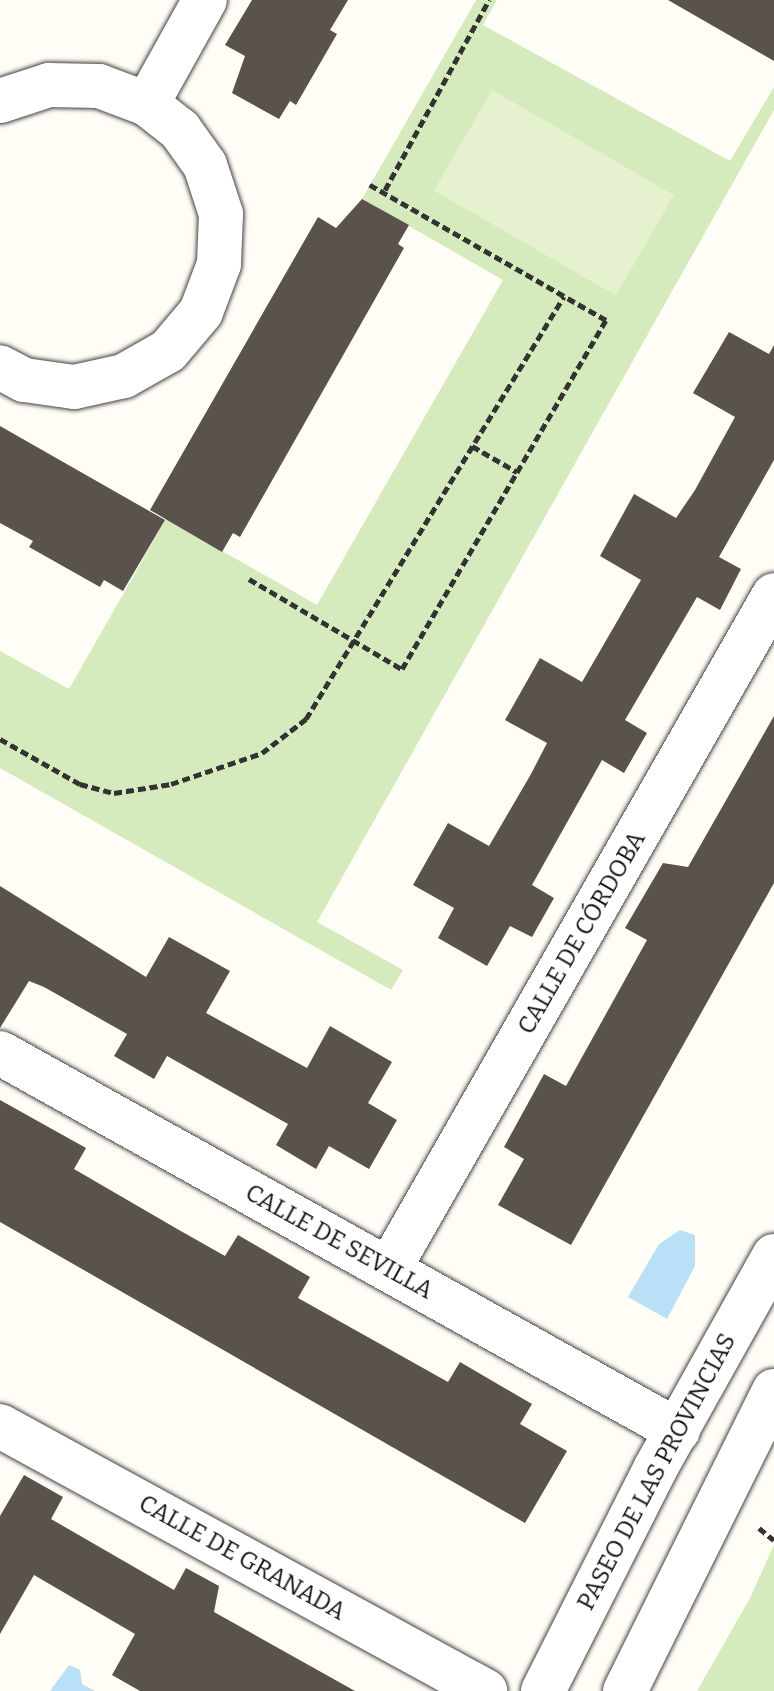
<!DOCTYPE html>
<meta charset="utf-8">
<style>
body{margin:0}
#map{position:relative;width:774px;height:1691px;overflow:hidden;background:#fffdf5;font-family:Bitter,serif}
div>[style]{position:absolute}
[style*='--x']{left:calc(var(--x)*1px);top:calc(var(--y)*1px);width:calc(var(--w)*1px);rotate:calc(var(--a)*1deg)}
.green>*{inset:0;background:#d5ebbd}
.pitch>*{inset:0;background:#e6f2cf;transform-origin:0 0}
.water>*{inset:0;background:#b9e0f7}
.building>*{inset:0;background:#5a524d}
.path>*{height:5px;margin-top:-2.5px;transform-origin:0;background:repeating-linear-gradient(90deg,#333 0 8px,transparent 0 12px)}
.roads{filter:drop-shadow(0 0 2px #444) drop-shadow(0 0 2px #444)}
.minor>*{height:44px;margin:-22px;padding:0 22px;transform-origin:22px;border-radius:22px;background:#fff}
span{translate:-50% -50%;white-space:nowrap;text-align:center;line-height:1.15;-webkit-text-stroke:8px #fff;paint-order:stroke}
.street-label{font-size:24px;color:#111}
</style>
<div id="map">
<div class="green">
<i style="clip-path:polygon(476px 0,497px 0,483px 25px,730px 161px,774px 87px,774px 110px,317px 922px,403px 970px,391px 990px,0 768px,0 651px,69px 689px,166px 519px,317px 605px,503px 280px,362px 199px)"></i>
<i style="clip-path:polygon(774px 1545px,774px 1691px,697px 1691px,750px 1598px)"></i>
</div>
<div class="pitch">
<i style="left:492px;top:90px;width:210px;height:116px;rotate:30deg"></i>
</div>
<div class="water">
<i style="clip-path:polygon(680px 1230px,695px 1235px,695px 1266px,667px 1319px,628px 1297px,659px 1244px)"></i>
<i style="clip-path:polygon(69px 1665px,80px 1670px,82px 1684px,95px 1691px,50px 1691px)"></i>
</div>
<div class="building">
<i style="clip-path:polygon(252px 0,348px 0,330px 30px,337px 34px,296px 105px,290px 101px,279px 119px,232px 93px,245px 56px,225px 45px)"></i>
<i style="clip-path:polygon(668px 0,774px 0,774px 61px)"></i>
<i style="clip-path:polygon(362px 199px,409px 225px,398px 244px,404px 248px,240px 537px,233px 533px,222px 552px,150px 510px,318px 217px,336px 228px)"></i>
<i style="clip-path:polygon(729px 332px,769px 354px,774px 345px,774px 460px,719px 557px,741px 569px,720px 610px,697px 597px,625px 720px,647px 733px,624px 773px,602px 760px,532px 885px,554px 898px,532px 937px,510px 926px,487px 966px,438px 938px,454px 908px,413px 885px,448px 823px,489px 846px,531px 774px,547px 743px,505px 720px,540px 658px,582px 682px,641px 580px,600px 556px,634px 494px,676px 518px,695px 490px,735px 417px,693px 393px)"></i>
<i style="clip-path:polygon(0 426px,165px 520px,123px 591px,104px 580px,100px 587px,29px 547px,33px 541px,0 523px)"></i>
<i style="clip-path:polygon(774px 716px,774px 883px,571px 1245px,498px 1205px,524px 1159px,504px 1147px,544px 1074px,566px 1086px,647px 940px,625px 928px,663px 863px,688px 867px)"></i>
<i style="clip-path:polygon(0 886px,146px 977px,169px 937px,230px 971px,206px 1013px,307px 1068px,330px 1026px,392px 1062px,368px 1103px,397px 1120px,369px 1169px,329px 1146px,316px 1169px,276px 1145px,288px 1124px,167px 1056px,154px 1079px,114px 1056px,127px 1034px,44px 987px,29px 981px,0 1028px)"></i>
<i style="clip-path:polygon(0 1100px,86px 1148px,74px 1169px,179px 1230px,225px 1256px,238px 1235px,310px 1277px,298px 1298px,448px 1382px,460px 1362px,532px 1404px,520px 1424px,567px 1451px,525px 1523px,0 1222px)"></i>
<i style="clip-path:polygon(24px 1475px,63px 1497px,51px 1519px,174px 1590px,186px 1568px,219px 1586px,214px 1612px,355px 1691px,140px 1691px,112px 1675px,135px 1634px,34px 1575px,0 1634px,0 1516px)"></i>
</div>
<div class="path">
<i style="--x:385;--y:190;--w:217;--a:-61.3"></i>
<i style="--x:472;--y:446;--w:52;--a:30"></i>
<i style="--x:249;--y:579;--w:178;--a:30.5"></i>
<i style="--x:402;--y:669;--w:404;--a:-59.7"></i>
<i style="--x:606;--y:320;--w:48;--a:-150.3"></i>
<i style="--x:0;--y:739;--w:92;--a:29.4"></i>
<i style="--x:80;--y:784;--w:35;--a:15"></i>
<i style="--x:114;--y:793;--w:58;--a:-9"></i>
<i style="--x:171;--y:784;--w:96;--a:-18.8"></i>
<i style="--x:262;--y:753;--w:56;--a:-37.7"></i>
<i style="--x:306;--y:719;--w:495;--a:-58.6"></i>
<i style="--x:564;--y:296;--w:224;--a:-150.2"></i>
<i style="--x:759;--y:1528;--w:19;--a:39"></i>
</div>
<div class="roads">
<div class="minor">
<i style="--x:0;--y:101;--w:52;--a:-18.1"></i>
<i style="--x:49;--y:85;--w:50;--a:1.1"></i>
<i style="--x:99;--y:86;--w:51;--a:20.6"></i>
<i style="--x:147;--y:104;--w:42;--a:38.2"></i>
<i style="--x:180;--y:130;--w:43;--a:54.5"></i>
<i style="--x:205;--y:165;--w:52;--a:71.9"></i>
<i style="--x:221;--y:214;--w:50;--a:92.3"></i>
<i style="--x:219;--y:264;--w:51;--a:110.6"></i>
<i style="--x:201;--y:312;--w:51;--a:130.2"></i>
<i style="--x:168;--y:351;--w:51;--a:150.4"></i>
<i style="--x:124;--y:376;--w:51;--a:167.6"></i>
<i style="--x:74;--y:387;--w:50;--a:-172"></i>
<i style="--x:24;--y:380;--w:27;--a:-152"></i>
<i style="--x:147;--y:104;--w:119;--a:-60.9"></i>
<i style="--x:0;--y:1053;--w:776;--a:29.14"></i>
<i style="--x:389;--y:1269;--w:776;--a:-60.26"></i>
<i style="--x:0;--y:1426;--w:553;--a:28.65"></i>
<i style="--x:543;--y:1691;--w:249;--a:-63.2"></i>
<i style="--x:655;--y:1469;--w:244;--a:-60.8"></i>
<i style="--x:625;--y:1691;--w:335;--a:-63.6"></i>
</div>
</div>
<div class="street-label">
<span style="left:582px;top:933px;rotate:-60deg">CALLE DE CÓRDOBA</span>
<span style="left:339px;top:1242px;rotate:29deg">CALLE DE SEVILLA</span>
<span style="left:657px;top:1472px;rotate:-62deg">PASEO DE LAS PROVINCIAS</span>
<span style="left:242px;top:1558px;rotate:29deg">CALLE DE GRANADA</span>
</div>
</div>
